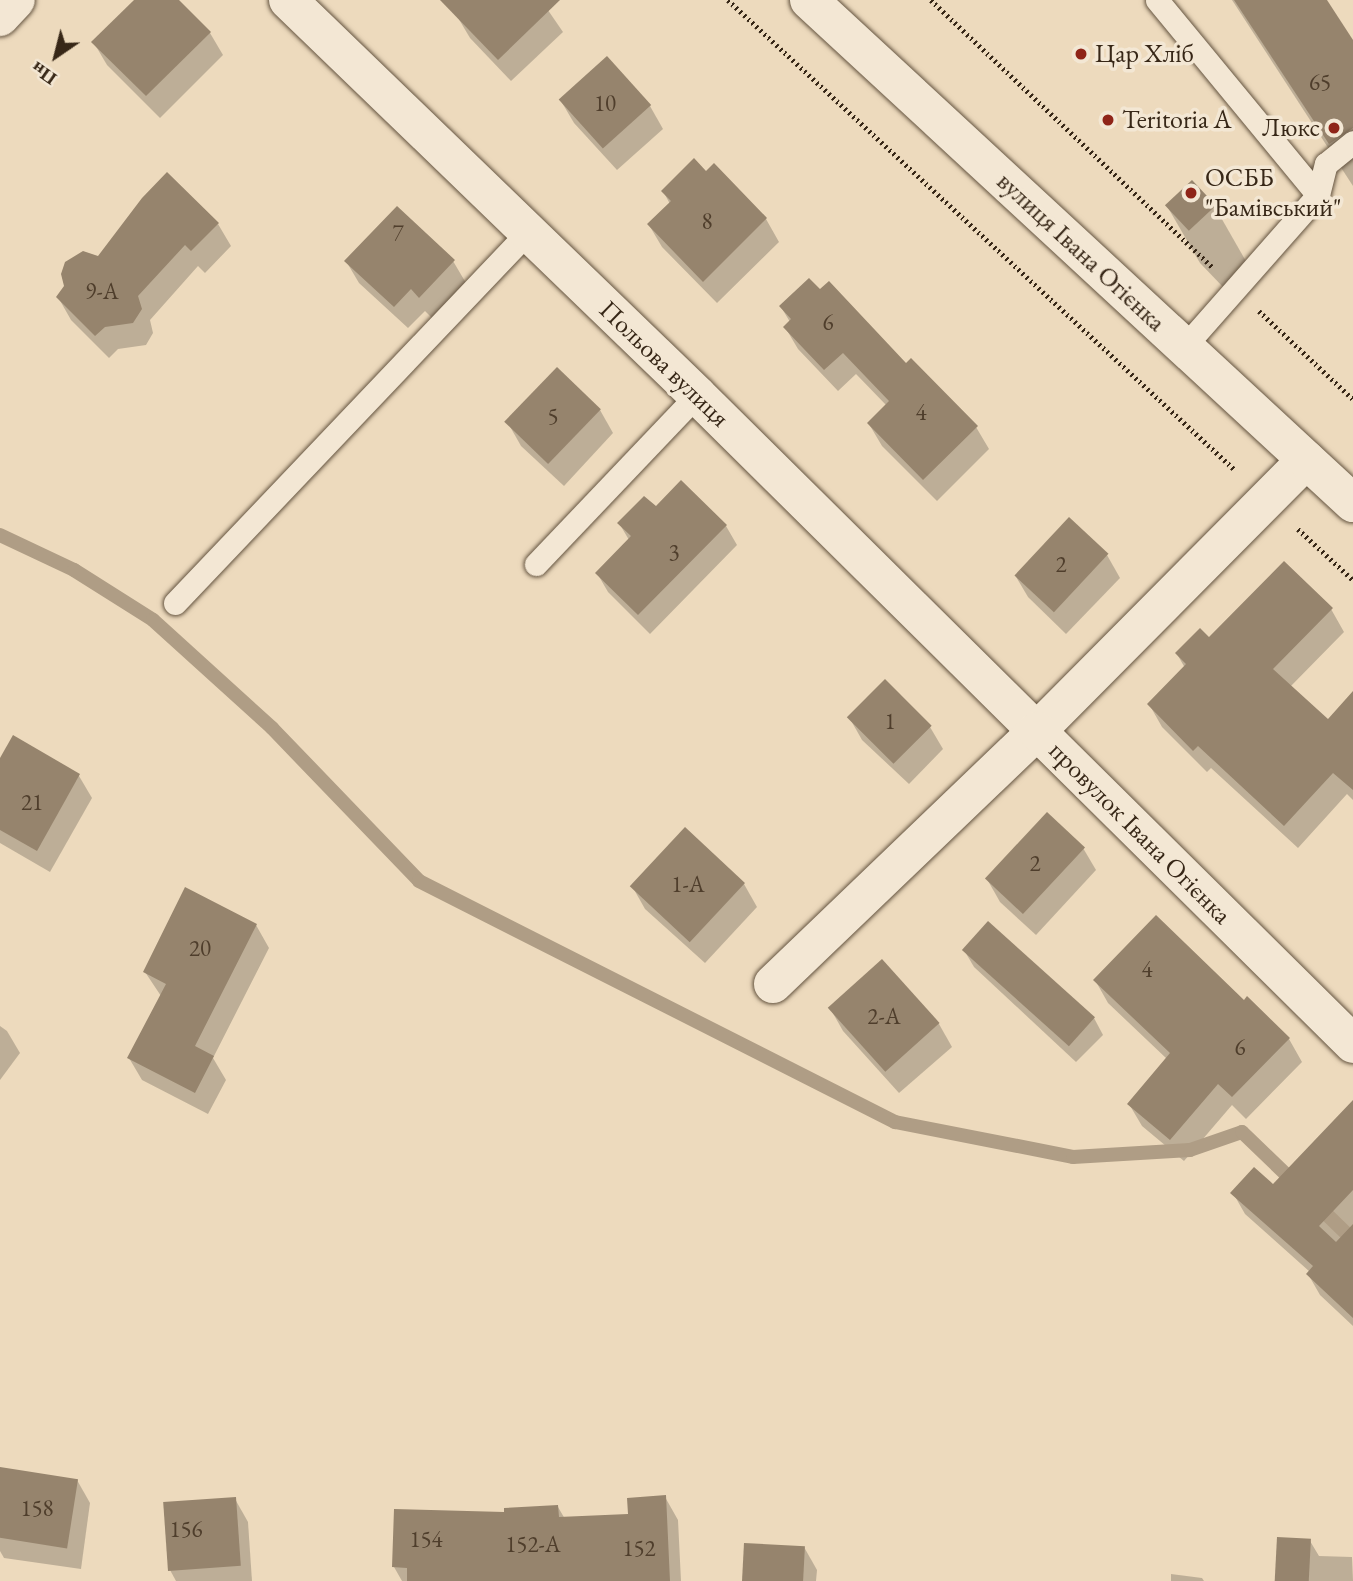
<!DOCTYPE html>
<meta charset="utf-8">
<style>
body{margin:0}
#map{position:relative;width:1353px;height:1581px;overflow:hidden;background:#eddabd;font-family:"EB Garamond",serif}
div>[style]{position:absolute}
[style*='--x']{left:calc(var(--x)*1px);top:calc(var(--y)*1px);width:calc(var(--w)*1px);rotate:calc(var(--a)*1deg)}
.shadow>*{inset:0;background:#0003}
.stream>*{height:14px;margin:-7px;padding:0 7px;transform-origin:7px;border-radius:7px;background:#af9d85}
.building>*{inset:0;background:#96846d;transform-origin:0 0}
.path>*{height:4.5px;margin-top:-2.25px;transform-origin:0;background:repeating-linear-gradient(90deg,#372717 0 2px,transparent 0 5.5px)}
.roads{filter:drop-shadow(0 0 2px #645440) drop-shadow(0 0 2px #645440)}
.lane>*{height:23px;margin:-11.5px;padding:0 11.5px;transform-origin:11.5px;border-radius:11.5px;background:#f3e7d4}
.street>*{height:38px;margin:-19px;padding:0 19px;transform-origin:19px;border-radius:19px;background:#f3e7d4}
.secondary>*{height:38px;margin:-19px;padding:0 19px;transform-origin:19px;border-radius:19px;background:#f3e7d4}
.dots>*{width:19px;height:19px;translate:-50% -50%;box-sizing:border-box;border:4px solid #f3e7d4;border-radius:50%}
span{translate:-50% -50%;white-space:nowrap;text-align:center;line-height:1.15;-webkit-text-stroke:7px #f3e7d4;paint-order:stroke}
.number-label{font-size:23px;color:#4f3e2c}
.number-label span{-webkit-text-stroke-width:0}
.poi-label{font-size:26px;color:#372717}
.left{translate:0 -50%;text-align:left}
.right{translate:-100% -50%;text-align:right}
.street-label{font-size:26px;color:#372717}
.north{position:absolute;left:21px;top:21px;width:70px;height:70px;-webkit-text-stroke:5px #f3e7d4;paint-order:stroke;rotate:215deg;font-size:19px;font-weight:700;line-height:28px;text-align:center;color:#372717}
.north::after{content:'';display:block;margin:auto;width:24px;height:32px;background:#372717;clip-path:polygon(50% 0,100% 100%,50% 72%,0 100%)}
</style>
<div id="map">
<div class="shadow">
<i style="clip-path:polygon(137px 0,177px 0,210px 33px,223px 55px,160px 118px,107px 65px,94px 43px)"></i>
<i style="clip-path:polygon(474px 0,541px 0,563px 32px,511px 81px,470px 38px,457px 16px)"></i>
<i style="clip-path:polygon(1232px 0,1325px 0,1353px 43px,1353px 186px)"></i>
<i style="clip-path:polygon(561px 101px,650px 106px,663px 129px,617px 170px,574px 123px)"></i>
<i style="clip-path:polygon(714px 166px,766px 219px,779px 242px,717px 303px,662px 247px,649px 225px,670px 204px,663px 191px,706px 173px)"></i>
<i style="clip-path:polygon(1167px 206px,1215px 207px,1247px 263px,1223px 287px,1200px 263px)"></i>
<i style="clip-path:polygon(218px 224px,231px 246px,205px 273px,198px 266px,150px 320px,153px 333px,146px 345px,118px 349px,109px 358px,71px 320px,58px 297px)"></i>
<i style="clip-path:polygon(346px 261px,453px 261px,466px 283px,433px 319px,425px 311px,408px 328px,359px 283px)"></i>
<i style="clip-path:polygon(820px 292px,976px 427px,989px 449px,937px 501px,882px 446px,869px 424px,887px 406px,856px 374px,838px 391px,798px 349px,785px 327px,790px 322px,781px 307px)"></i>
<i style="clip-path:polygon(600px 410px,613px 433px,564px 486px,521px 446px,508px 423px)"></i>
<i style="clip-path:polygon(656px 509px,726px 526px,737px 545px,650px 634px,608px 592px,597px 573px,629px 540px,619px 523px)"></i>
<i style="clip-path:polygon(1107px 555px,1120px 578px,1066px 634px,1028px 597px,1015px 575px)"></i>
<i style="clip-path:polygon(1331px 609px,1344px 632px,1290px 687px,1329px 721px,1353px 699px,1353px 800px,1347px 794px,1298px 848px,1211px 768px,1207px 772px,1162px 727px,1149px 704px,1185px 668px,1177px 654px,1209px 639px)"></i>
<i style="clip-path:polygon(849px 717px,930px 727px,943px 749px,909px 784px,862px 740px)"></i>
<i style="clip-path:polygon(14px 738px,79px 776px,92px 798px,50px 872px,0 843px,0 762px)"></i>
<i style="clip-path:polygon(1083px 848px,1096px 870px,1036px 935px,1000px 902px,987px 879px)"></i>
<i style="clip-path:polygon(744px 884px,757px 907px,705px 963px,645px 909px,632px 886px)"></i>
<i style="clip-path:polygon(256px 925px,269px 948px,213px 1058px,226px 1080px,208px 1114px,142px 1080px,129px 1058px,161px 996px,145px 972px)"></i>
<i style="clip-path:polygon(964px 950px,1094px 1018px,1103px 1035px,1076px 1062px,974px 967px)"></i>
<i style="clip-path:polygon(882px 962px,939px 1024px,952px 1047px,899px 1093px,843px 1031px,830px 1008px)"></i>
<i style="clip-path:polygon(1095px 980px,1244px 1002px,1289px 1039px,1302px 1062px,1246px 1119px,1232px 1105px,1184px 1161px,1142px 1126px,1129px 1104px,1167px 1059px,1108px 1003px)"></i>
<i style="clip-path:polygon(0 1026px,7px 1031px,20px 1053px,0 1080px)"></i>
<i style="clip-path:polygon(1353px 1102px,1353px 1326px,1320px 1295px,1308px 1274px,1310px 1272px,1245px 1214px,1233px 1193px,1273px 1186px)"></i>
<i style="clip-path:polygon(0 1475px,77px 1480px,90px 1503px,81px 1569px,4px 1558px,0 1551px)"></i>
<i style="clip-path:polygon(665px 1497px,678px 1520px,681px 1581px,402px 1581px,394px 1567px,506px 1514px,558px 1507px,565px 1519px,629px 1515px)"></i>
<i style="clip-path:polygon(235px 1499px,248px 1522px,252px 1581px,176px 1581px,170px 1570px)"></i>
<i style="clip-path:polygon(1310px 1541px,1319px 1556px,1352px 1557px,1353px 1581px,1277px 1581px)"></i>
<i style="clip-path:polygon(804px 1547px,817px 1570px,816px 1581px,744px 1581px)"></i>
<i style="clip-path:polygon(1171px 1574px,1202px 1578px,1204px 1581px,1171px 1581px)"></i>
</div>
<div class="stream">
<i style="--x:0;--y:535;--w:82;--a:25.3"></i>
<i style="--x:74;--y:570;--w:93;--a:32.3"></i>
<i style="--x:153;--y:620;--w:161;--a:42.2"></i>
<i style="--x:272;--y:728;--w:212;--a:46.1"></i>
<i style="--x:419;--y:881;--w:534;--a:26.85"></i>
<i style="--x:895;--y:1122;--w:181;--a:11.1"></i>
<i style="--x:1073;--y:1157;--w:117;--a:-3.4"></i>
<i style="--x:1190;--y:1150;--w:55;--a:-19.1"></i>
<i style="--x:1242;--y:1132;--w:76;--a:43.9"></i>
<i style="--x:1316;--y:1204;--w:52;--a:44.2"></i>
</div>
<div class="building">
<i style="clip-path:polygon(134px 0,179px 0,211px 32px,146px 96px,91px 42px)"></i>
<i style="clip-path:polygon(440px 0,560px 0,498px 60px)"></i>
<i style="clip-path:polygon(1234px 0,1327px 0,1353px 40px,1353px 128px,1329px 144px)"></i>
<i style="left:607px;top:56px;width:66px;height:65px;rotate:48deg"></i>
<i style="clip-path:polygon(694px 158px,706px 171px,714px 163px,767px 218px,703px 282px,647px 224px,671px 201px,661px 191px)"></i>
<i style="clip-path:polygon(167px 172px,219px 223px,191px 251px,185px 245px,138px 296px,142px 309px,133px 323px,105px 327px,95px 336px,56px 297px,64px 286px,61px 274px,65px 262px,83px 251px,98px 256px,142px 198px)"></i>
<i style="left:1192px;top:180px;width:35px;height:37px;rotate:47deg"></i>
<i style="clip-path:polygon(397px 206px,455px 260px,419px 298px,411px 289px,394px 307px,344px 261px)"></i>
<i style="clip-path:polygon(809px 278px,820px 289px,829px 281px,906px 363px,911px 358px,978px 426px,923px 480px,867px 423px,889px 401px,843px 353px,824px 370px,783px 327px,791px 319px,779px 306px)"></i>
<i style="left:557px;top:367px;width:61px;height:76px;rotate:44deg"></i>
<i style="clip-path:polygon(681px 480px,727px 525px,638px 615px,595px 573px,631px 536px,617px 523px,644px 496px,656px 506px)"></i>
<i style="left:1069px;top:517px;width:54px;height:80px;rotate:43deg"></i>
<i style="clip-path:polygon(1284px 561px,1333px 608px,1273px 669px,1328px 719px,1353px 691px,1353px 790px,1333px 773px,1284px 826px,1198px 746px,1193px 751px,1147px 704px,1186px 664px,1175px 653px,1200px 628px,1209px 637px)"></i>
<i style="left:885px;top:679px;width:66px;height:54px;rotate:45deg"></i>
<i style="clip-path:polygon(13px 735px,80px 774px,37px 851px,0 830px,0 758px)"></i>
<i style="left:1047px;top:812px;width:52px;height:91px;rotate:43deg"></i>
<i style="left:685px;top:827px;width:82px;height:81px;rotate:43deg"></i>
<i style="clip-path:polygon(185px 887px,257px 924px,195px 1046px,214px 1056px,195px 1093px,127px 1058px,166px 984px,143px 972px)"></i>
<i style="clip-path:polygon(1156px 915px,1244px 1000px,1247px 996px,1290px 1038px,1232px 1097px,1218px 1084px,1170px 1140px,1127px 1104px,1170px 1053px,1093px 980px)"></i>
<i style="left:988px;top:921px;width:144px;height:39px;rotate:42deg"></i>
<i style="left:882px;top:959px;width:86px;height:73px;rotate:48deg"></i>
<i style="clip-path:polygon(1353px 1100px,1353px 1190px,1319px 1226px,1336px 1242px,1353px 1224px,1353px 1318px,1306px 1274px,1313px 1266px,1230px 1193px,1254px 1167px,1273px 1184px)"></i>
<i style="left:0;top:1467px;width:79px;height:70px;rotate:9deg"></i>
<i style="clip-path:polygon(666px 1495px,670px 1581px,407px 1581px,407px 1568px,392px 1567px,394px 1509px,504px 1512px,504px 1508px,558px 1505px,559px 1517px,628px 1514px,627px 1498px)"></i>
<i style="left:236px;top:1497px;width:69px;height:73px;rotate:86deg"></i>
<i style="left:1277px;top:1537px;width:34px;height:44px;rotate:3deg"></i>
<i style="left:744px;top:1543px;width:61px;height:38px;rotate:3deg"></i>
</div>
<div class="path">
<i style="--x:728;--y:0;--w:691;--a:42.83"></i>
<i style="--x:931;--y:0;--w:388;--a:43.5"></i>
<i style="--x:1259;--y:311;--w:129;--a:43.1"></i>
<i style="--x:1298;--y:529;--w:75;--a:42.8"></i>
</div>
<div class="roads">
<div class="lane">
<i style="--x:1157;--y:0;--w:253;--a:50.5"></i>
<i style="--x:1184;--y:347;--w:203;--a:-48.6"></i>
<i style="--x:1318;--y:195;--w:32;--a:-76"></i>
<i style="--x:1326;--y:164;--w:35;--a:-39"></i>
<i style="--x:536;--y:564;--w:233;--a:-46.4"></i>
<i style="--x:175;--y:603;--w:511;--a:-46.43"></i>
</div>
<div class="street">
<i style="--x:288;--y:0;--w:569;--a:44"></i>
<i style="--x:697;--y:395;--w:478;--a:44.7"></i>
<i style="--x:1037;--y:731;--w:382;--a:-45.2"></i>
<i style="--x:0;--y:17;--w:23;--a:-47"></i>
<i style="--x:773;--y:984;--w:366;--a:-43.8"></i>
<i style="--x:1037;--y:731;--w:445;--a:44.7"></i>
</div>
<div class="secondary">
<i style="--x:809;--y:0;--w:741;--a:42.76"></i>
</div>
</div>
<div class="dots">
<i style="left:1081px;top:54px;background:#8f2418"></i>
<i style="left:1108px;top:120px;background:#8f2418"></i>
<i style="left:1334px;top:128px;background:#8f2418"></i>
<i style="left:1191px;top:193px;background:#8f2418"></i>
</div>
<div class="number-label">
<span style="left:1320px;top:82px">65</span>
<span style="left:605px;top:103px">10</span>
<span style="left:707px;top:221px">8</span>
<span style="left:398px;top:233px">7</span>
<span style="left:102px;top:291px">9-А</span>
<span style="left:828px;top:322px">6</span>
<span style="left:921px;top:412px">4</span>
<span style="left:553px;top:416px">5</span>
<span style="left:674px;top:552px">3</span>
<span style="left:1061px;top:564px">2</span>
<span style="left:890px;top:721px">1</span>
<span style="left:32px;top:802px">21</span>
<span style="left:1035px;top:863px">2</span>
<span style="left:688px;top:884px">1-А</span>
<span style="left:200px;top:948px">20</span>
<span style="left:1147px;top:969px">4</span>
<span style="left:884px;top:1016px">2-А</span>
<span style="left:1240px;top:1047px">6</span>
<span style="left:37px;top:1508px">158</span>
<span style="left:186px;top:1529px">156</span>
<span style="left:426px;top:1539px">154</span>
<span style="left:533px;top:1544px">152-А</span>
<span style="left:639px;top:1548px">152</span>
</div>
<div class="poi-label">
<span class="left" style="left:1095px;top:54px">Цар Хліб</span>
<span class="left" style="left:1122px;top:120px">Teritoria A</span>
<span class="right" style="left:1320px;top:128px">Люкс</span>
<span class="left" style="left:1205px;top:193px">ОСББ<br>"Бамівський"</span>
</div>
<div class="street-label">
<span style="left:1081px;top:252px;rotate:43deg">вулиця Івана Огієнка</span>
<span style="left:664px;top:364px;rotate:44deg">Польова вулиця</span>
<span style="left:1140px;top:833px;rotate:45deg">провулок Івана Огієнка</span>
</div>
<div class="north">Пн</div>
</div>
